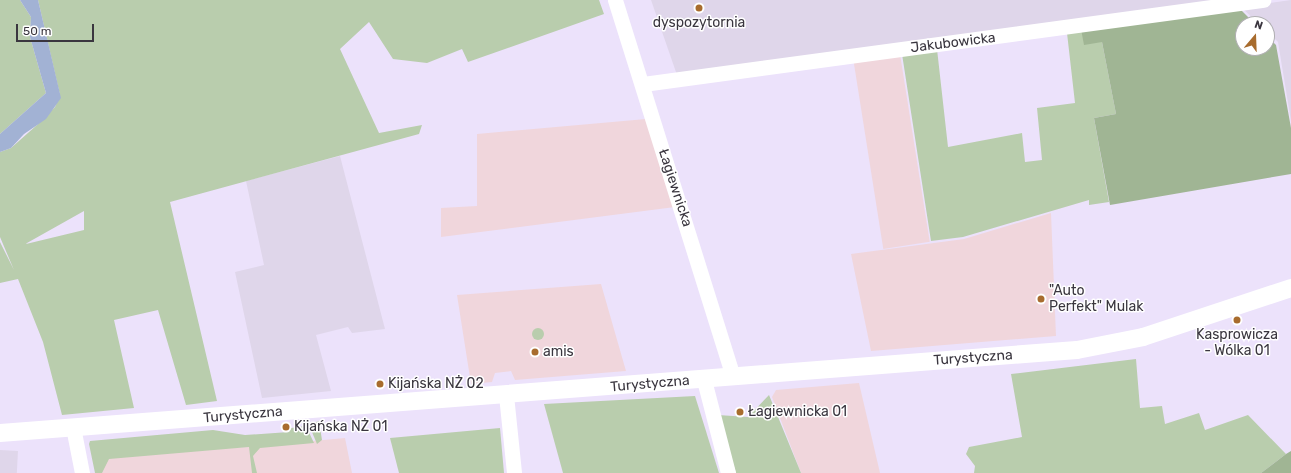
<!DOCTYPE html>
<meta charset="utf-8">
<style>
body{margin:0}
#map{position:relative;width:1291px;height:473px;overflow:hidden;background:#ece2fb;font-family:Rubik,sans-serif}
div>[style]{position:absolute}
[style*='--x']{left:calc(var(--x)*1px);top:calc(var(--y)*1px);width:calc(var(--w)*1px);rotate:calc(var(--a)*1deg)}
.commercial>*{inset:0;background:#f0d6dc;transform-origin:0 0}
.industrial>*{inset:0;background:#dfd6ea;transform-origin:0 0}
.green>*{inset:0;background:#b9cdad}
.round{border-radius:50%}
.forest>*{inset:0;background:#a0b594}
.water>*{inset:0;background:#a2b2d4}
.minor>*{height:15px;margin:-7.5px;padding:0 7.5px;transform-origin:7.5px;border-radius:7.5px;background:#fff}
.major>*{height:18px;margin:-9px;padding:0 9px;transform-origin:9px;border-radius:9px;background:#fff}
.dots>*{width:11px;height:11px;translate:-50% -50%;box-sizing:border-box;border:2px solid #fff;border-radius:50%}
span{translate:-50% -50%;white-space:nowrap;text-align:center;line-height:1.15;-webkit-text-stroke:3px #fff;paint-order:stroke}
.poi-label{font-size:14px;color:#3a363f}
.left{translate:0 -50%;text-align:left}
.street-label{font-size:14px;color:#3a363f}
.north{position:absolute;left:1235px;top:16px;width:40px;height:40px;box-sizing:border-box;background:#fff;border:1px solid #b0afb2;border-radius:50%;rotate:19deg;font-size:11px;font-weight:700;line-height:16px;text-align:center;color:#3a363f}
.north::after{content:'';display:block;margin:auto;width:14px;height:18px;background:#a86c2e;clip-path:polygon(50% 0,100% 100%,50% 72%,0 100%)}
.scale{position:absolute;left:16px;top:24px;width:78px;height:18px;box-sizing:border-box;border:2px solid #3a363f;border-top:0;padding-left:5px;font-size:12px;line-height:14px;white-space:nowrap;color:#3a363f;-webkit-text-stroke:3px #fff;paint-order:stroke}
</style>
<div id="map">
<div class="commercial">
<i style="left:900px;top:54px;width:190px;height:47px;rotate:81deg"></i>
<i style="clip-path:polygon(646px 119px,675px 207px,441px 237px,441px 208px,477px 206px,477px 134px)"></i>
<i style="clip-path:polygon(1051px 213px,1056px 336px,871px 351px,851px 254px,964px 239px)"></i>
<i style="clip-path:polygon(601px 284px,626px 371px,515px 380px,511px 371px,495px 373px,492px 382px,471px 384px,457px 295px)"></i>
<i style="clip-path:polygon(859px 383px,880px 473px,801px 473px,772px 397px,776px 390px)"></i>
<i style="clip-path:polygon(345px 438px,352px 473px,97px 473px,93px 451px,249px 447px)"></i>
</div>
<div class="industrial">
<i style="clip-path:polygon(651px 0,1242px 0,677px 75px)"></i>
<i style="clip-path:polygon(1291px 0,1291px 121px,1278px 42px,1267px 31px,1267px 24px,1259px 24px,1241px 7px)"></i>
<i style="clip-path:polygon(340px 156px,385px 329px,352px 333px,348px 327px,316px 335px,331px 391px,262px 398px,235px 272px,264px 265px,246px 181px)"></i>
<i style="left:0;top:450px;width:18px;height:23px;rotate:3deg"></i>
</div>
<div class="green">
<i style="clip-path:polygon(0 0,20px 0,31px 17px,30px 37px,46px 93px,0 134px)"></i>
<i style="clip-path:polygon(evenodd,38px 0,599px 0,604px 14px,468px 62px,462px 49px,427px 63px,393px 59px,369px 22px,340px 49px,379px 133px,422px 125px,419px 134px,170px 202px,217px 401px,186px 405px,158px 310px,114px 320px,134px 408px,62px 415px,43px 342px,18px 279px,0 283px,0 242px,14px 270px,0 237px,0 152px,11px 148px,37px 125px,55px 107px,60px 95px,38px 0,84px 211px,84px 230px,26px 244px,27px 243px,84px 211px)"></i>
<i style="clip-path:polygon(1081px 29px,1102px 42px,1116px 114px,1094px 118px,1109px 202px,1089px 205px,1089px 200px,963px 237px,931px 241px,902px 54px,937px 49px,948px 147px,1022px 133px,1025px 162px,1042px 160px,1037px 108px,1075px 103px,1067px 33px)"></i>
<i class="round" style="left:532px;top:328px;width:12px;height:12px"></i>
<i style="clip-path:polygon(1136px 359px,1140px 408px,1162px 406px,1165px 424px,1199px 413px,1205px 430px,1248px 415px,1286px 454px,1261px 473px,974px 473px,975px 466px,966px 454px,969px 447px,1022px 437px,1011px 374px)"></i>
<i style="clip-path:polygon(769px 395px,801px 473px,736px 473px,718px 415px,748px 417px)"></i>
<i style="clip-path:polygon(695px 396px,719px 473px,563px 473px,544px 404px)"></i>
<i style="clip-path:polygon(319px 421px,322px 440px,317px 444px,309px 425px)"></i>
<i style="clip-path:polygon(306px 426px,314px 443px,260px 448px,253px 456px,257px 473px,252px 473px,249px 447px,109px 459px,102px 473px,95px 473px,89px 444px,90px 441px,213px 430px,245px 435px,289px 432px,291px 428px)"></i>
<i style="clip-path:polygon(500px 428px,504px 473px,399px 473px,390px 438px)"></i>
</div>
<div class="forest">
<i style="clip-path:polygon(1238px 7px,1255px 24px,1243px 24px,1243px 48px,1267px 48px,1267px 36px,1276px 45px,1291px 128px,1291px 174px,1110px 205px,1094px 118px,1116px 114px,1102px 42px,1084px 45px,1081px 29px)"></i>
<i style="clip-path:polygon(1291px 451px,1291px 473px,1261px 473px,1286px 454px)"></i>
</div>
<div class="water">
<i style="clip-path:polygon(20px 0,38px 0,61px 98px,46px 119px,24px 134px,11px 148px,0 152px,0 134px,46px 93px,30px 37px,31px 17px)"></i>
</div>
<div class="minor">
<i style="--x:615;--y:0;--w:395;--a:72.6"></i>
<i style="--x:643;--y:84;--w:626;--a:-7.72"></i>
<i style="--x:704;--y:380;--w:96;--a:75.5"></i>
<i style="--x:506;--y:395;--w:78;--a:84.1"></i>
<i style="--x:73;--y:427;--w:47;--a:78.9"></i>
</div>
<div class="major">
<i style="--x:0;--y:433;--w:1080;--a:-4.41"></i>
<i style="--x:1077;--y:350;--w:67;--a:-11.1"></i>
<i style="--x:1143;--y:337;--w:156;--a:-18.3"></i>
</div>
<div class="dots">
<i style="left:699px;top:8px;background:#a86c2e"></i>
<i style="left:1041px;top:299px;background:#a86c2e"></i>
<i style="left:1237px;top:320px;background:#a86c2e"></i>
<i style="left:535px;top:352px;background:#a86c2e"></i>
<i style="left:380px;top:384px;background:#a86c2e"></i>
<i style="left:740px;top:412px;background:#a86c2e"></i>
<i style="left:286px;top:427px;background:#a86c2e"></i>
</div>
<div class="poi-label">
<span style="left:699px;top:23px">dyspozytornia</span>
<span class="left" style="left:1049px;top:299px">"Auto<br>Perfekt" Mulak</span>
<span style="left:1237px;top:343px">Kasprowicza<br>- Wólka 01</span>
<span class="left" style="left:543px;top:352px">amis</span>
<span class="left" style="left:388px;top:384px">Kijańska NŻ 02</span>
<span class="left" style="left:748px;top:412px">Łagiewnicka 01</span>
<span class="left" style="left:294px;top:427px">Kijańska NŻ 01</span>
</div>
<div class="street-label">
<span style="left:953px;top:43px;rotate:-7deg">Jakubowicka</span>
<span style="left:675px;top:188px;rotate:72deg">Łagiewnicka</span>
<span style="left:973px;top:358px;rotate:-4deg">Turystyczna</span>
<span style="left:650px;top:384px;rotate:-5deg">Turystyczna</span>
<span style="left:243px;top:415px;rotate:-5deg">Turystyczna</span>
</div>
<div class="north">N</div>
<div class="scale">50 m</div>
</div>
